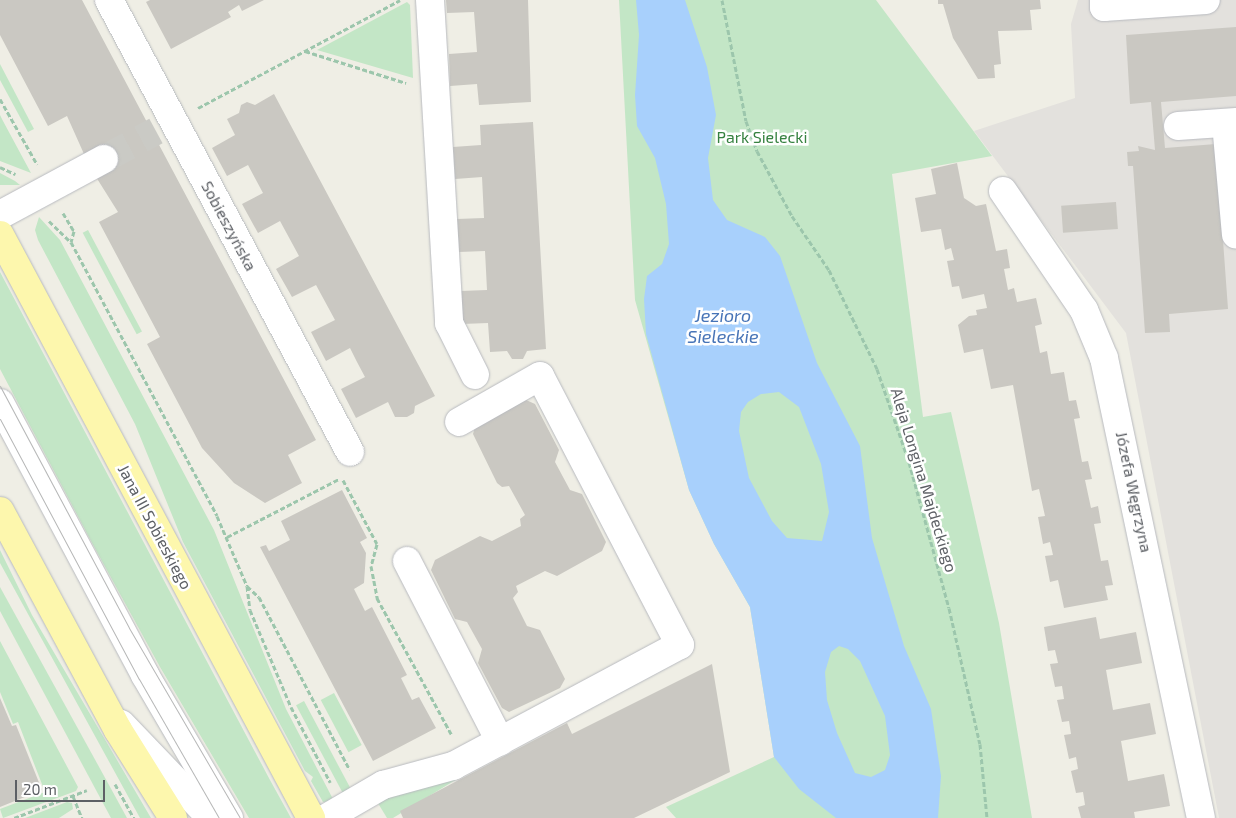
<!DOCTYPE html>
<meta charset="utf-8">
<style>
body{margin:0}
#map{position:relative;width:1236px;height:818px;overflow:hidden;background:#efeee5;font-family:"Exo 2",sans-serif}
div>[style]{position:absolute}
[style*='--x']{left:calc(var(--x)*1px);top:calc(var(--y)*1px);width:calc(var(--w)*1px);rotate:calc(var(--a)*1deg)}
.industrial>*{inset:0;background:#e3e1dd}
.green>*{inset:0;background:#c3e6c6;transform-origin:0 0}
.water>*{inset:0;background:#a8d0fc}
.building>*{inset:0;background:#cac8c2;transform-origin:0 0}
.minor-tunnel>*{height:28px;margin-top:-14px;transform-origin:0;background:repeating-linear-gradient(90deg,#cacac5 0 28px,transparent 0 42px)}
.path>*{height:3px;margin-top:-1.5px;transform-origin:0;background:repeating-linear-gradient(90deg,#9cc6ac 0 5px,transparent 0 7.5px)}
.roads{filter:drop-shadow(0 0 1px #b8babf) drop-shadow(0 0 1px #b8babf)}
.minor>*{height:28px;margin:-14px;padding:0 14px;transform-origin:14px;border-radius:14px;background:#fff}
.major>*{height:28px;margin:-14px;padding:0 14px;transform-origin:14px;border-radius:14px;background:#fdf7ad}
.tram>*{height:1px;margin:-0.5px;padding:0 0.5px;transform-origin:0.5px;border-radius:0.5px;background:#b6b7b7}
span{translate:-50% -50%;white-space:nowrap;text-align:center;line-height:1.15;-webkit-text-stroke:5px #fff;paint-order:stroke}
.park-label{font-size:16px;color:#378241}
.street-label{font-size:16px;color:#5d6065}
.water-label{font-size:18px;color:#4774b7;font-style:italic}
.scale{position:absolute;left:15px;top:780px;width:90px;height:22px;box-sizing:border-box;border:2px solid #5d6065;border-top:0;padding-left:6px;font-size:15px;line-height:18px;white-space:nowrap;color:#5d6065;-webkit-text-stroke:4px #fff;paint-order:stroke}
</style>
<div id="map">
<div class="industrial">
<i style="clip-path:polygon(1078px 0,1236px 0,1236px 818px,1219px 818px,1126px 333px,974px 131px,1075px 98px,1071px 24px)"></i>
</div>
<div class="green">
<i style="clip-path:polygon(619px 0,876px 0,992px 156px,892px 174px,923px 417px,951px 412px,999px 623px,1032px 818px,676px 818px,666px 807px,774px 757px,750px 607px,714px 544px,689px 490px,635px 300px)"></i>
<i style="clip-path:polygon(407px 2px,410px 5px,413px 78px,317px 50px)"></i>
<i style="clip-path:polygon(0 64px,34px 129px,28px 132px,0 80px)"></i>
<i style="clip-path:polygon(0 115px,3px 121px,31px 173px,0 161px)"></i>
<i style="clip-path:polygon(0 173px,15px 181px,20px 185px,0 185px)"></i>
<i style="clip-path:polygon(39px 217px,60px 240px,214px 530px,286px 709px,334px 801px,323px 802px,311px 781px,313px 777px,305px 771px,183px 542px,135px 424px,38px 240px,35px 230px)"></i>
<i style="left:88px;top:230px;width:115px;height:6px;rotate:62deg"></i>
<i style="clip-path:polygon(0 272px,270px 780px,291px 818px,249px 818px,160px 667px,92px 543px,0 369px)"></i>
<i style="clip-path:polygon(0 550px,32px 615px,151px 818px,140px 818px,129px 798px,0 563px)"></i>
<i style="clip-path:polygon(0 587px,109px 785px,127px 818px,111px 818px,0 611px)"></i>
<i style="clip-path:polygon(0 641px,78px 787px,76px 791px,3px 818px,0 809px,45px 792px,18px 722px,13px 724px,0 692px)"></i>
<i style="left:334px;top:693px;width:59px;height:15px;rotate:62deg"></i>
<i style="left:304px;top:701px;width:102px;height:9px;rotate:62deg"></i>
<i style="clip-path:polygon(462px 776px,393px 818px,387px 818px,376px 800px)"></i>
<i style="clip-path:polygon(67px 802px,72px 803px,73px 809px,59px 818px,25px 818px)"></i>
</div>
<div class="water">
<i style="clip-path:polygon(evenodd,636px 0,685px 0,707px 67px,716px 115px,708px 158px,713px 200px,727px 220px,765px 237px,780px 256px,817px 363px,860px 446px,872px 538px,904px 646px,931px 709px,941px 776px,938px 818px,836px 818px,799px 789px,774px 757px,750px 607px,714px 544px,689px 490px,646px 334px,644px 299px,647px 276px,662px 264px,669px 244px,666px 204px,655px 158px,637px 126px,635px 95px,639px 35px,636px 0,779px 392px,799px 407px,821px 464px,829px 512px,822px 541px,787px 538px,772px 521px,749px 478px,739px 431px,741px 412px,748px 402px,761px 394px,779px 392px,636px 0,839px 646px,848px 649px,860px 661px,885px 716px,890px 755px,885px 770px,871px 777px,855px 773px,837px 733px,827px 700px,825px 672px,831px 652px,839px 646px)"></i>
</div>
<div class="building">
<i style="clip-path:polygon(0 0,82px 0,316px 440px,288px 455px,302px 483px,265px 503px,234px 483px,202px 448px,147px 344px,160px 337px,99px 222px,118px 212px,96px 177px,112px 168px,100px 145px,84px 154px,67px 116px,48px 126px,0 35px)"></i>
<i style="clip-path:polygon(150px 0,264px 0,242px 11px,239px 5px,228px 12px,231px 17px,171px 49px,146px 2px)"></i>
<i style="clip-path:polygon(446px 0,528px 0,531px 102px,479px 105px,477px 84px,450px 86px,449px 54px,477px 52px,474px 12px,447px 13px)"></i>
<i style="clip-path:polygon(938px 0,1040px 0,1041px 9px,1030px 10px,1032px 30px,998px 31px,1001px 64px,994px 65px,995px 78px,978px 79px,953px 38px,943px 4px,938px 4px)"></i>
<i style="clip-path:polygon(1236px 27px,1236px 96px,1161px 102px,1165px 148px,1216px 144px,1228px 309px,1169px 314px,1170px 332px,1145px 333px,1133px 166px,1128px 166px,1127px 152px,1139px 151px,1138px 146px,1155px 150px,1151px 102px,1130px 104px,1126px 35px)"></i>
<i style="clip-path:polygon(274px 94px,435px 396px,415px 406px,414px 413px,407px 417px,395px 417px,388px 402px,356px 418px,341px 389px,365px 377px,357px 362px,350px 348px,326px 361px,311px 332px,335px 320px,316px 285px,292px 297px,276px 269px,299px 256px,280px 221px,258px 233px,242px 204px,263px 193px,248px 165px,227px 176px,212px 148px,235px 135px,227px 119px,239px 113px,241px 105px,247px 102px,255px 105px)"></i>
<i style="clip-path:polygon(533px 122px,546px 349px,527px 351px,523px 359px,512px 359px,507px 351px,490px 352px,488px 323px,462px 324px,461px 291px,487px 290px,485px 251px,459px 252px,457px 219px,484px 218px,482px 177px,455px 179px,453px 147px,481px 145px,480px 125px)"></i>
<i style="clip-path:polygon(957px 163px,964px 198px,976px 206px,986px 204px,996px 251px,1007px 249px,1010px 268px,1004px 269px,1008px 290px,1014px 288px,1017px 302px,1036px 298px,1042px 324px,1035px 326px,1040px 353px,1047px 351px,1051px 374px,1064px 372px,1069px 401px,1076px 400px,1080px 418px,1074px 419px,1082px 462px,1088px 461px,1092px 479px,1085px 480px,1091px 508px,1098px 506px,1101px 523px,1094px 524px,1101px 561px,1108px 560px,1113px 585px,1105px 586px,1108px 600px,1064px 608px,1058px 580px,1050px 582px,1045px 556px,1053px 555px,1050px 542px,1043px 544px,1038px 517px,1045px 516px,1039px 489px,1032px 491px,1013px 385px,991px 389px,983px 349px,964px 353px,958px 325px,969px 316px,977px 315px,976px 310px,987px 308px,984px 294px,962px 299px,959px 286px,952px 287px,947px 261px,954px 260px,951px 248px,945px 250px,941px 229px,921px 232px,915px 198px,936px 194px,931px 169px)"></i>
<i style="left:1116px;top:202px;width:27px;height:55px;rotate:86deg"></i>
<i style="clip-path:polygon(526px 400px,535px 404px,559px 450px,555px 462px,570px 490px,582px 494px,606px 542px,602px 551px,557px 576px,545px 571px,516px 586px,518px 592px,513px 598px,527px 626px,540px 630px,565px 679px,560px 688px,509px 712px,502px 708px,478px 663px,482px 649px,467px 622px,455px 619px,431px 570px,435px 560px,480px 536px,492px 541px,521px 526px,520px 519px,525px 515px,509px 486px,502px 487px,497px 483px,473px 434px,475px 427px)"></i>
<i style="clip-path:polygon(342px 490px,367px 538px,360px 542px,366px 553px,364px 583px,354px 589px,365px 611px,372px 607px,407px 675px,401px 678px,412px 700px,419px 697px,436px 728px,373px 761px,260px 547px,266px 545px,269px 551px,290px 540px,281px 521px)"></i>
<i style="clip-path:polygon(1096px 617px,1100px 639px,1136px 632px,1142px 663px,1106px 670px,1113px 710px,1150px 703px,1156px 734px,1121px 741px,1128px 781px,1164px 774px,1167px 789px,1170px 806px,1134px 812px,1135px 818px,1081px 818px,1078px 807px,1085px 805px,1083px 792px,1076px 793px,1071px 771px,1078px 769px,1076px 757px,1069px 759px,1064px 735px,1071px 734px,1069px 721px,1062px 722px,1057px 700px,1064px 699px,1062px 686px,1055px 687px,1050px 664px,1058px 663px,1055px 650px,1048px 651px,1044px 627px)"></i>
<i style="clip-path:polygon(712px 664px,730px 772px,634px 818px,403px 818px,400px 811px,567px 723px,572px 734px)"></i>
<i style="clip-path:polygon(0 698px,12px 726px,16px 725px,42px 790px,0 807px)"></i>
</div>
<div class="minor-tunnel">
<i style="--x:104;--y:159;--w:59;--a:-28.3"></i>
</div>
<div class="path">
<i style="--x:722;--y:0;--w:123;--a:78.8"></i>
<i style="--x:746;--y:121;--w:32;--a:70"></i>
<i style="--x:757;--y:151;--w:74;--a:61.7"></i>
<i style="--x:792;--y:216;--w:65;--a:55.6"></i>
<i style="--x:829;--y:270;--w:110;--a:64.1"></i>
<i style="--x:877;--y:369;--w:98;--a:71"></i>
<i style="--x:909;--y:462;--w:151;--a:74.7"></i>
<i style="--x:949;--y:608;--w:139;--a:77.2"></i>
<i style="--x:980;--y:744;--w:74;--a:84.6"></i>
<i style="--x:305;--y:51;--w:106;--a:17.6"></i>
<i style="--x:0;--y:99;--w:75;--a:60.4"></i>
<i style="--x:198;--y:108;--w:229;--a:-28.1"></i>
<i style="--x:0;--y:167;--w:17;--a:25"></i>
<i style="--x:63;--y:213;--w:21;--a:59"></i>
<i style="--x:74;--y:231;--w:11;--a:105"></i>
<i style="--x:49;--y:221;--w:30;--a:44"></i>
<i style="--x:71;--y:242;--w:310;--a:61.9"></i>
<i style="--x:217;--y:516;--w:76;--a:66.8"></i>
<i style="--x:247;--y:586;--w:24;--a:83"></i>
<i style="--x:250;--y:610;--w:105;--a:67.1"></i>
<i style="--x:291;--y:707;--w:85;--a:62.5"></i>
<i style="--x:343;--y:480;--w:72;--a:62"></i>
<i style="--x:377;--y:544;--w:23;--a:105"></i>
<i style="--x:371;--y:566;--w:33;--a:79"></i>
<i style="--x:377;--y:598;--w:155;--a:61.4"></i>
<i style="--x:227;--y:537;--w:126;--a:-27.4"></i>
<i style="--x:247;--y:586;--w:16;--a:43"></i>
<i style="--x:259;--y:597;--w:195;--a:62.3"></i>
<i style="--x:115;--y:784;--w:39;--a:61"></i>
<i style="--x:73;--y:796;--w:24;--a:68"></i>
<i style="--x:14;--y:818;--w:78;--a:-21"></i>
</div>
<div class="roads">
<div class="minor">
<i style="--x:109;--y:0;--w:512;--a:61.93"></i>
<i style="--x:430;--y:0;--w:324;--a:86.6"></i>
<i style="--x:449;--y:323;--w:58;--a:63.4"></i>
<i style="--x:1104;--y:0;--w:7;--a:90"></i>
<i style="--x:1104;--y:7;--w:102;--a:-3.9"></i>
<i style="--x:1226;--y:123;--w:112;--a:84.9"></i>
<i style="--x:1178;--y:126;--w:58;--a:-3.9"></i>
<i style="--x:1003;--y:191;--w:144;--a:55.8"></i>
<i style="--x:1084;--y:310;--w:52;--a:67.4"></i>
<i style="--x:1104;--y:358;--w:470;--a:78.1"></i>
<i style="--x:0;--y:215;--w:118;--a:-28.3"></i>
<i style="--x:0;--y:403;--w:308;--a:61.9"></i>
<i style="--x:145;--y:675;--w:166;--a:59.6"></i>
<i style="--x:407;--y:561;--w:203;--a:62.7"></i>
<i style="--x:500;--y:741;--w:204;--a:-28.1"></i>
<i style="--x:680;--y:645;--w:303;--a:-117.5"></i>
<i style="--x:540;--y:376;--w:93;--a:150.4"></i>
<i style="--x:121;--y:724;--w:130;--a:46.2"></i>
<i style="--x:326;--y:818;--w:66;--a:-30.1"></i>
<i style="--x:383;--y:785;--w:73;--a:-15.2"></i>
<i style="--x:453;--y:766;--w:53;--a:-28"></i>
</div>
<div class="major">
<i style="--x:0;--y:235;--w:661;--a:61.92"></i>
<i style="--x:0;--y:511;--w:249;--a:61.7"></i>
<i style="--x:118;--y:730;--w:104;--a:58"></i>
</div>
</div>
<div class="tram">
<i style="--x:0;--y:386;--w:274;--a:61.9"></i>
<i style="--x:129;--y:628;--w:220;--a:59.7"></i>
<i style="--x:0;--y:419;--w:295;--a:61.9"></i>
<i style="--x:139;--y:679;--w:160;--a:60.1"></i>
</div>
<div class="park-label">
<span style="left:762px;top:137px">Park Sielecki</span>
</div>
<div class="street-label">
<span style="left:229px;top:226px;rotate:62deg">Sobieszyńska</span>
<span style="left:924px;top:480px;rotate:73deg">Aleja Longina Majdeckiego</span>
<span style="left:1134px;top:492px;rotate:78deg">Józefa Węgrzyna</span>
<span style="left:155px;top:527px;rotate:62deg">Jana III Sobieskiego</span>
</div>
<div class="water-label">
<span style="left:723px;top:326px">Jezioro<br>Sieleckie</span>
</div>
<div class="scale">20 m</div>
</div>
